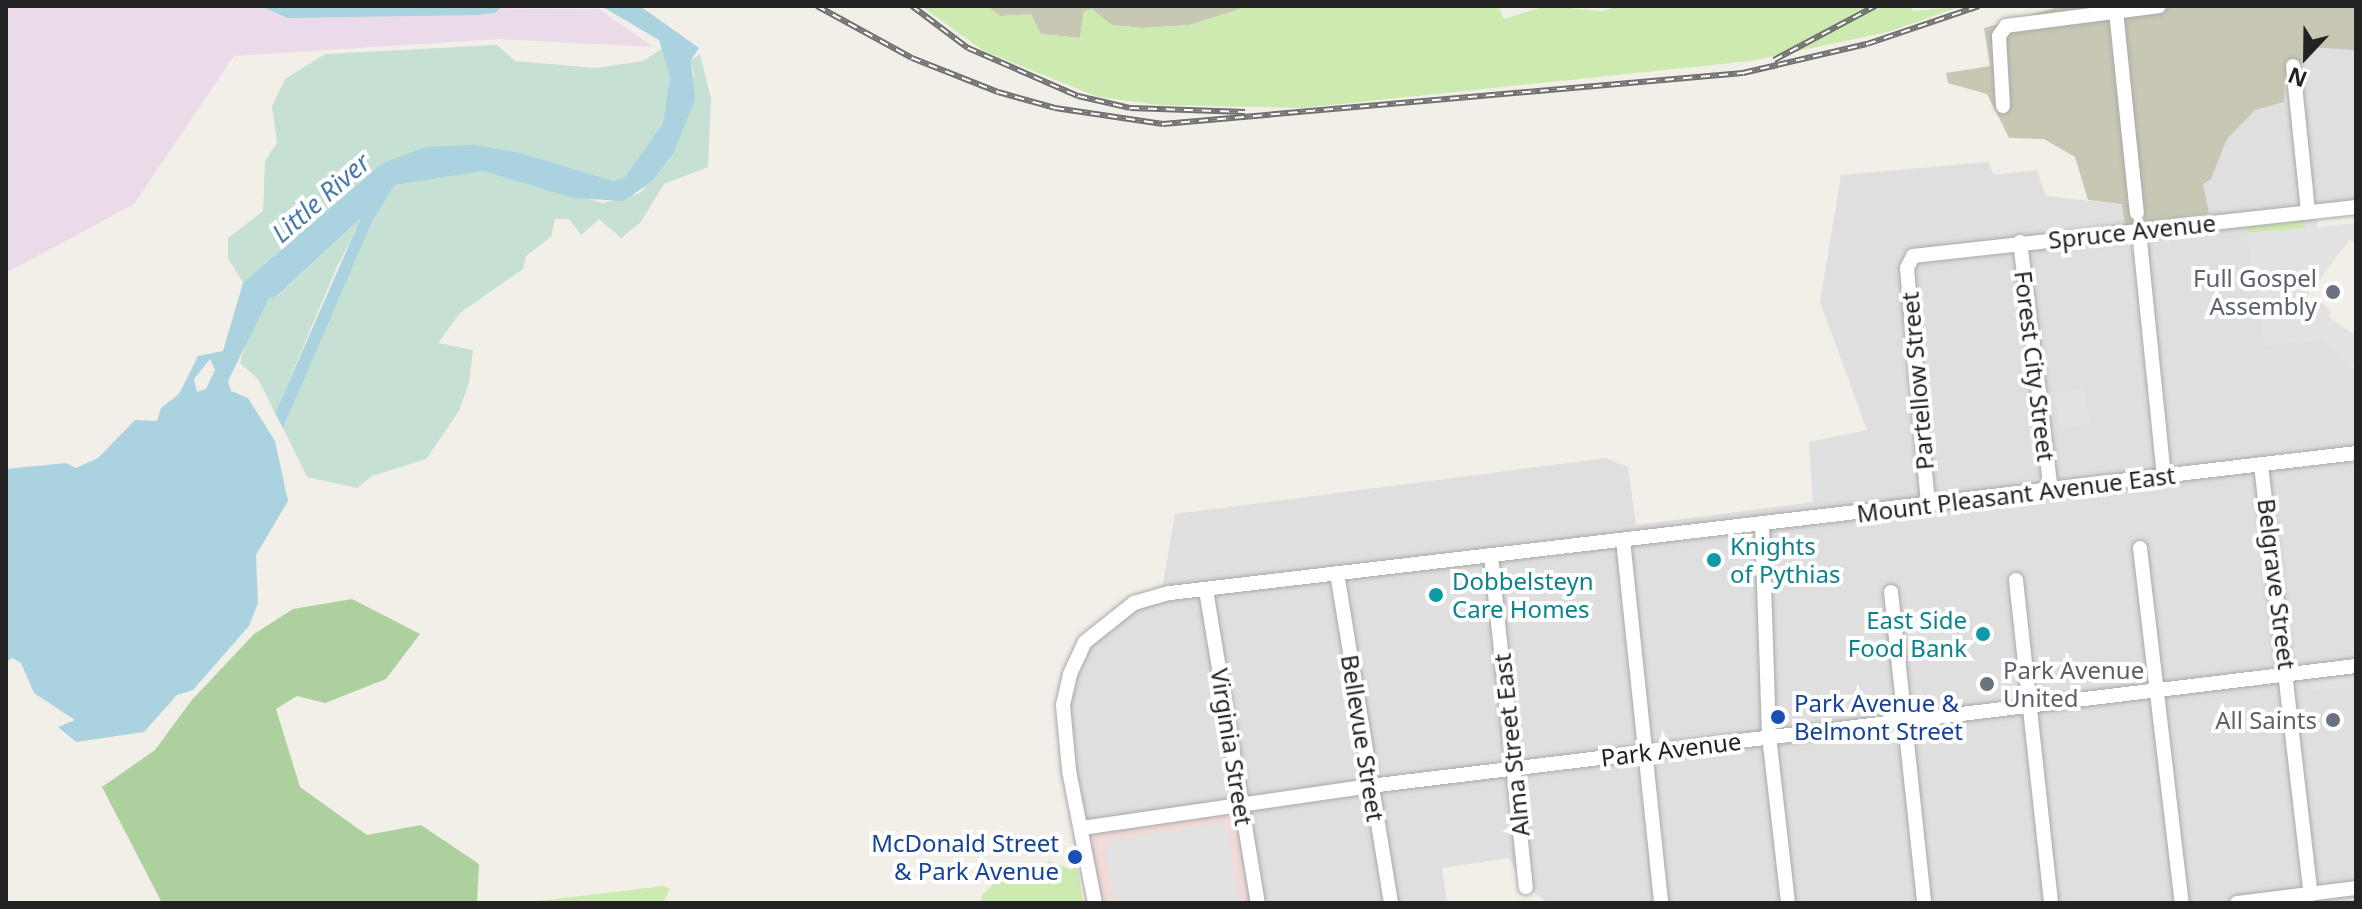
<!DOCTYPE html>
<style>
body{margin:0}
#map{position:relative;width:2362px;height:909px;overflow:hidden;background:#f2efe9;font-family:"Noto Sans",sans-serif}
div>[style]{position:absolute}
[style*='--x']{left:calc(var(--x)*1px);top:calc(var(--y)*1px);width:calc(var(--w)*1px);rotate:calc(var(--a)*1deg)}
.residential>*{inset:0;background:#e0dfdf}
.commercial>*{inset:0;background:#f2dad9}
.industrial>*{inset:0;background:#ebdbe8}
.construction>*{inset:0;background:#c7c7b4}
.grass>*{inset:0;background:#cdebb0}
.forest>*{inset:0;background:#add19e}
.wetland>*{inset:0;background:#c6e0d4}
.parking>*{inset:0;background:#e2e2e2;transform-origin:0 0}
.water>*{inset:0;background:#aad3df}
.roads{filter:drop-shadow(0 0 2px #a9a9a9) drop-shadow(0 0 2px #a9a9a9)}
.minor>*{height:14px;margin:-7px;padding:0 7px;transform-origin:7px;border-radius:7px;background:#fff}
.rail>*{height:6px;margin-top:-3px;transform-origin:0;background:repeating-linear-gradient(90deg,#fff 0 9px,#707070 0 18px);box-sizing:border-box;border-block:2px solid #707070}
.dots>*{width:22px;height:22px;translate:-50% -50%;box-sizing:border-box;border:4px solid #fff;border-radius:50%}
span{translate:-50% -50%;white-space:nowrap;text-align:center;line-height:1.15;-webkit-text-stroke:8px #fff;paint-order:stroke}
.street-label{font-size:24px;color:#222}
.worship-label{font-size:24px;color:#5b616d}
.right{translate:-100% -50%;text-align:right}
.left{translate:0 -50%;text-align:left}
.culture-label{font-size:24px;color:#0d838f}
.transit-label{font-size:24px;color:#164399}
.water-label{font-size:26px;color:#4a7aab;font-style:italic}
.frame{position:absolute;inset:0;border:8px solid #222;pointer-events:none}
.north{position:absolute;left:2266px;top:16px;width:80px;height:80px;-webkit-text-stroke:6px #fff;paint-order:stroke;rotate:202deg;font-size:22px;font-weight:700;line-height:32px;text-align:center;color:#222}
.north::after{content:'';display:block;margin:auto;width:28px;height:36px;background:#222;clip-path:polygon(50% 0,100% 100%,50% 72%,0 100%)}
</style>
<div id="map">
<div class="residential">
<i style="clip-path:polygon(2337px 45px,2356px 50px,2356px 207px,2245px 219px,2265px 345px,2321px 339px,2356px 371px,2356px 903px,1548px 903px,1526px 887px,1509px 858px,1442px 868px,1447px 903px,1258px 903px,1082px 828px,1063px 705px,1096px 629px,1161px 595px,1175px 514px,1606px 458px,1628px 467px,1636px 525px,1813px 502px,1809px 442px,1867px 430px,1820px 302px,1841px 175px,1988px 162px,1994px 175px,2037px 170px,2046px 196px,2208px 214px,2202px 184px,2211px 179px,2227px 139px,2255px 110px,2284px 102px,2285px 75px,2307px 47px)"></i>
</div>
<div class="commercial">
<i style="clip-path:polygon(1241px 803px,1258px 903px,1095px 903px,1082px 828px)"></i>
</div>
<div class="industrial">
<i style="clip-path:polygon(6px 6px,599px 9px,653px 47px,499px 39px,234px 56px,134px 204px,6px 273px)"></i>
</div>
<div class="construction">
<i style="clip-path:polygon(987px 6px,1249px 6px,1190px 25px,1142px 28px,1112px 25px,1084px 12px,1080px 38px,1040px 34px,1031px 15px,1000px 16px)"></i>
<i style="clip-path:polygon(2062px 6px,2356px 6px,2356px 50px,2307px 47px,2304px 62px,2285px 75px,2284px 102px,2255px 110px,2227px 139px,2211px 179px,2203px 184px,2209px 214px,2125px 226px,2122px 204px,2088px 200px,2075px 157px,2044px 139px,2009px 138px,1987px 94px,1948px 83px,1946px 73px,1990px 66px,1984px 28px)"></i>
</div>
<div class="grass">
<i style="clip-path:polygon(921px 6px,987px 6px,1001px 16px,1031px 14px,1041px 34px,1080px 38px,1084px 11px,1092px 9px,1112px 25px,1142px 28px,1190px 25px,1249px 6px,1498px 6px,1504px 19px,1545px 6px,1603px 11px,1617px 6px,1911px 6px,1913px 11px,1962px 6px,1888px 32px,1751px 61px,1303px 108px,1159px 105px,1098px 97px,984px 51px)"></i>
<i style="clip-path:polygon(2304px 220px,2306px 228px,2247px 233px,2246px 227px)"></i>
<i style="clip-path:polygon(1076px 860px,1083px 903px,981px 903px,982px 895px,998px 880px,989px 873px,991px 868px,1023px 873px,1050px 861px,1072px 870px)"></i>
<i style="clip-path:polygon(664px 886px,670px 889px,663px 903px,521px 903px)"></i>
</div>
<div class="forest">
<i style="clip-path:polygon(352px 599px,420px 634px,386px 679px,325px 703px,297px 696px,276px 709px,300px 787px,367px 835px,421px 825px,479px 864px,477px 903px,162px 903px,102px 787px,155px 750px,191px 701px,254px 634px,293px 609px)"></i>
</div>
<div class="wetland">
<i style="clip-path:polygon(497px 45px,515px 61px,596px 68px,643px 61px,663px 48px,670px 76px,663px 123px,625px 177px,613px 181px,521px 153px,381px 164px,243px 283px,228px 258px,228px 238px,263px 211px,265px 161px,277px 143px,272px 106px,285px 79px,325px 54px)"></i>
<i style="clip-path:polygon(700px 54px,711px 98px,708px 167px,664px 184px,640px 223px,621px 238px,599px 219px,581px 235px,569px 219px,555px 219px,551px 237px,526px 256px,523px 269px,460px 313px,438px 343px,473px 350px,469px 383px,459px 411px,426px 459px,372px 476px,357px 488px,307px 477px,283px 428px,374px 218px,395px 185px,484px 171px,603px 203px,640px 193px,673px 154px,694px 75px,691px 60px)"></i>
<i style="clip-path:polygon(363px 216px,336px 269px,275px 413px,258px 379px,240px 363px,249px 333px,269px 297px,278px 296px)"></i>
</div>
<div class="parking">
<i style="clip-path:polygon(2318px 219px,2317px 227px,2356px 223px,2356px 244px,2350px 239px,2317px 283px,2312px 284px,2306px 273px,2310px 311px,2313px 300px,2319px 299px,2331px 312px,2329px 317px,2356px 336px,2353px 369px,2321px 339px,2265px 345px,2247px 233px,2306px 228px,2304px 220px)"></i>
<i style="left:2085px;top:388px;width:37px;height:31px;rotate:82deg"></i>
<i style="left:2351px;top:677px;width:10px;height:42px;rotate:84deg"></i>
<i style="clip-path:polygon(1226px 823px,1239px 903px,1115px 903px,1105px 841px)"></i>
</div>
<div class="water">
<i style="clip-path:polygon(261px 6px,503px 6px,495px 13px,477px 15px,287px 18px)"></i>
<i style="clip-path:polygon(evenodd,601px 6px,640px 6px,699px 48px,691px 60px,695px 100px,673px 154px,652px 181px,624px 201px,573px 198px,484px 171px,395px 185px,374px 218px,283px 428px,275px 413px,361px 218px,277px 296px,269px 298px,228px 381px,231px 391px,248px 398px,275px 441px,288px 501px,256px 555px,258px 603px,249px 626px,193px 690px,177px 695px,144px 732px,76px 742px,58px 727px,75px 720px,34px 693px,21px 663px,12px 658px,6px 662px,6px 469px,66px 463px,76px 468px,98px 458px,135px 420px,157px 421px,161px 408px,179px 394px,198px 356px,223px 351px,243px 283px,381px 164px,426px 147px,474px 145px,521px 153px,613px 181px,625px 177px,663px 123px,670px 76px,659px 40px,601px 6px,210px 359px,215px 370px,206px 389px,197px 392px,194px 379px,210px 359px)"></i>
</div>
<div class="roads">
<div class="minor">
<i style="--x:2116;--y:11;--w:203;--a:84.1"></i>
<i style="--x:2293;--y:66;--w:147;--a:84.1"></i>
<i style="--x:2003;--y:106;--w:70;--a:-93.3"></i>
<i style="--x:1999;--y:36;--w:12;--a:-55"></i>
<i style="--x:2006;--y:26;--w:154;--a:-7.4"></i>
<i style="--x:2139;--y:231;--w:246;--a:84.2"></i>
<i style="--x:2020;--y:242;--w:250;--a:82.9"></i>
<i style="--x:2261;--y:465;--w:432;--a:83.4"></i>
<i style="--x:1928;--y:504;--w:237;--a:-95.1"></i>
<i style="--x:1907;--y:268;--w:13;--a:-63"></i>
<i style="--x:1913;--y:256;--w:446;--a:-6.3"></i>
<i style="--x:1762;--y:524;--w:212;--a:88.1"></i>
<i style="--x:1769;--y:736;--w:168;--a:83.5"></i>
<i style="--x:1623;--y:540;--w:365;--a:84"></i>
<i style="--x:2140;--y:548;--w:357;--a:83.3"></i>
<i style="--x:1491;--y:556;--w:333;--a:84"></i>
<i style="--x:1337;--y:573;--w:334;--a:80.7"></i>
<i style="--x:2016;--y:580;--w:325;--a:83.8"></i>
<i style="--x:1206;--y:590;--w:317;--a:80.6"></i>
<i style="--x:1891;--y:592;--w:313;--a:83.9"></i>
<i style="--x:1082;--y:828;--w:291;--a:-8.3"></i>
<i style="--x:1370;--y:786;--w:993;--a:-6.94"></i>
<i style="--x:1095;--y:903;--w:136;--a:-101.1"></i>
<i style="--x:1069;--y:770;--w:65;--a:-95.3"></i>
<i style="--x:1063;--y:705;--w:32;--a:-77"></i>
<i style="--x:1070;--y:674;--w:35;--a:-65"></i>
<i style="--x:1085;--y:642;--w:63;--a:-38.5"></i>
<i style="--x:1134;--y:603;--w:37;--a:-16"></i>
<i style="--x:1170;--y:593;--w:1194;--a:-6.73"></i>
<i style="--x:2237;--y:903;--w:120;--a:-7.2"></i>
</div>
</div>
<div class="rail">
<i style="--x:817;--y:6;--w:108;--a:28.7"></i>
<i style="--x:912;--y:58;--w:92;--a:21.6"></i>
<i style="--x:998;--y:92;--w:59;--a:15.7"></i>
<i style="--x:1055;--y:108;--w:109;--a:8.4"></i>
<i style="--x:1163;--y:124;--w:582;--a:-5.03"></i>
<i style="--x:1743;--y:73;--w:127;--a:-13.2"></i>
<i style="--x:1867;--y:44;--w:118;--a:-18.7"></i>
<i style="--x:912;--y:6;--w:70;--a:36.9"></i>
<i style="--x:968;--y:48;--w:120;--a:23.6"></i>
<i style="--x:1078;--y:96;--w:53;--a:13"></i>
<i style="--x:1130;--y:108;--w:115;--a:2"></i>
<i style="--x:1774;--y:60;--w:115;--a:-28.1"></i>
</div>
<div class="dots">
<i style="left:2333px;top:292px;background:#6b7280"></i>
<i style="left:1714px;top:560px;background:#0f9aa8"></i>
<i style="left:1436px;top:595px;background:#0f9aa8"></i>
<i style="left:1983px;top:634px;background:#0f9aa8"></i>
<i style="left:1987px;top:684px;background:#6b7280"></i>
<i style="left:1778px;top:717px;background:#1a4fb4"></i>
<i style="left:2333px;top:720px;background:#6b7280"></i>
<i style="left:1075px;top:857px;background:#1a4fb4"></i>
</div>
<div class="street-label">
<span style="left:2132px;top:231px;rotate:-6deg">Spruce Avenue</span>
<span style="left:2035px;top:366px;rotate:83deg">Forest City Street</span>
<span style="left:1917px;top:381px;rotate:-95deg">Partellow Street</span>
<span style="left:2016px;top:494px;rotate:-7deg">Mount Pleasant Avenue East</span>
<span style="left:2277px;top:584px;rotate:83deg">Belgrave Street</span>
<span style="left:1363px;top:738px;rotate:81deg">Bellevue Street</span>
<span style="left:1511px;top:745px;rotate:-96deg">Alma Street East</span>
<span style="left:1232px;top:747px;rotate:81deg">Virginia Street</span>
<span style="left:1671px;top:749px;rotate:-7deg">Park Avenue</span>
</div>
<div class="worship-label">
<span class="right" style="left:2317px;top:292px">Full Gospel<br>Assembly</span>
<span class="left" style="left:2003px;top:684px">Park Avenue<br>United</span>
<span class="right" style="left:2317px;top:720px">All Saints</span>
</div>
<div class="culture-label">
<span class="left" style="left:1730px;top:560px">Knights<br>of Pythias</span>
<span class="left" style="left:1452px;top:595px">Dobbelsteyn<br>Care Homes</span>
<span class="right" style="left:1967px;top:634px">East Side<br>Food Bank</span>
</div>
<div class="transit-label">
<span class="left" style="left:1794px;top:717px">Park Avenue &amp;<br>Belmont Street</span>
<span class="right" style="left:1059px;top:857px">McDonald Street<br>&amp; Park Avenue</span>
</div>
<div class="water-label">
<span style="left:321px;top:198px;rotate:-41deg">Little River</span>
</div>
<div class="frame"></div>
<div class="north">N</div>
</div>
